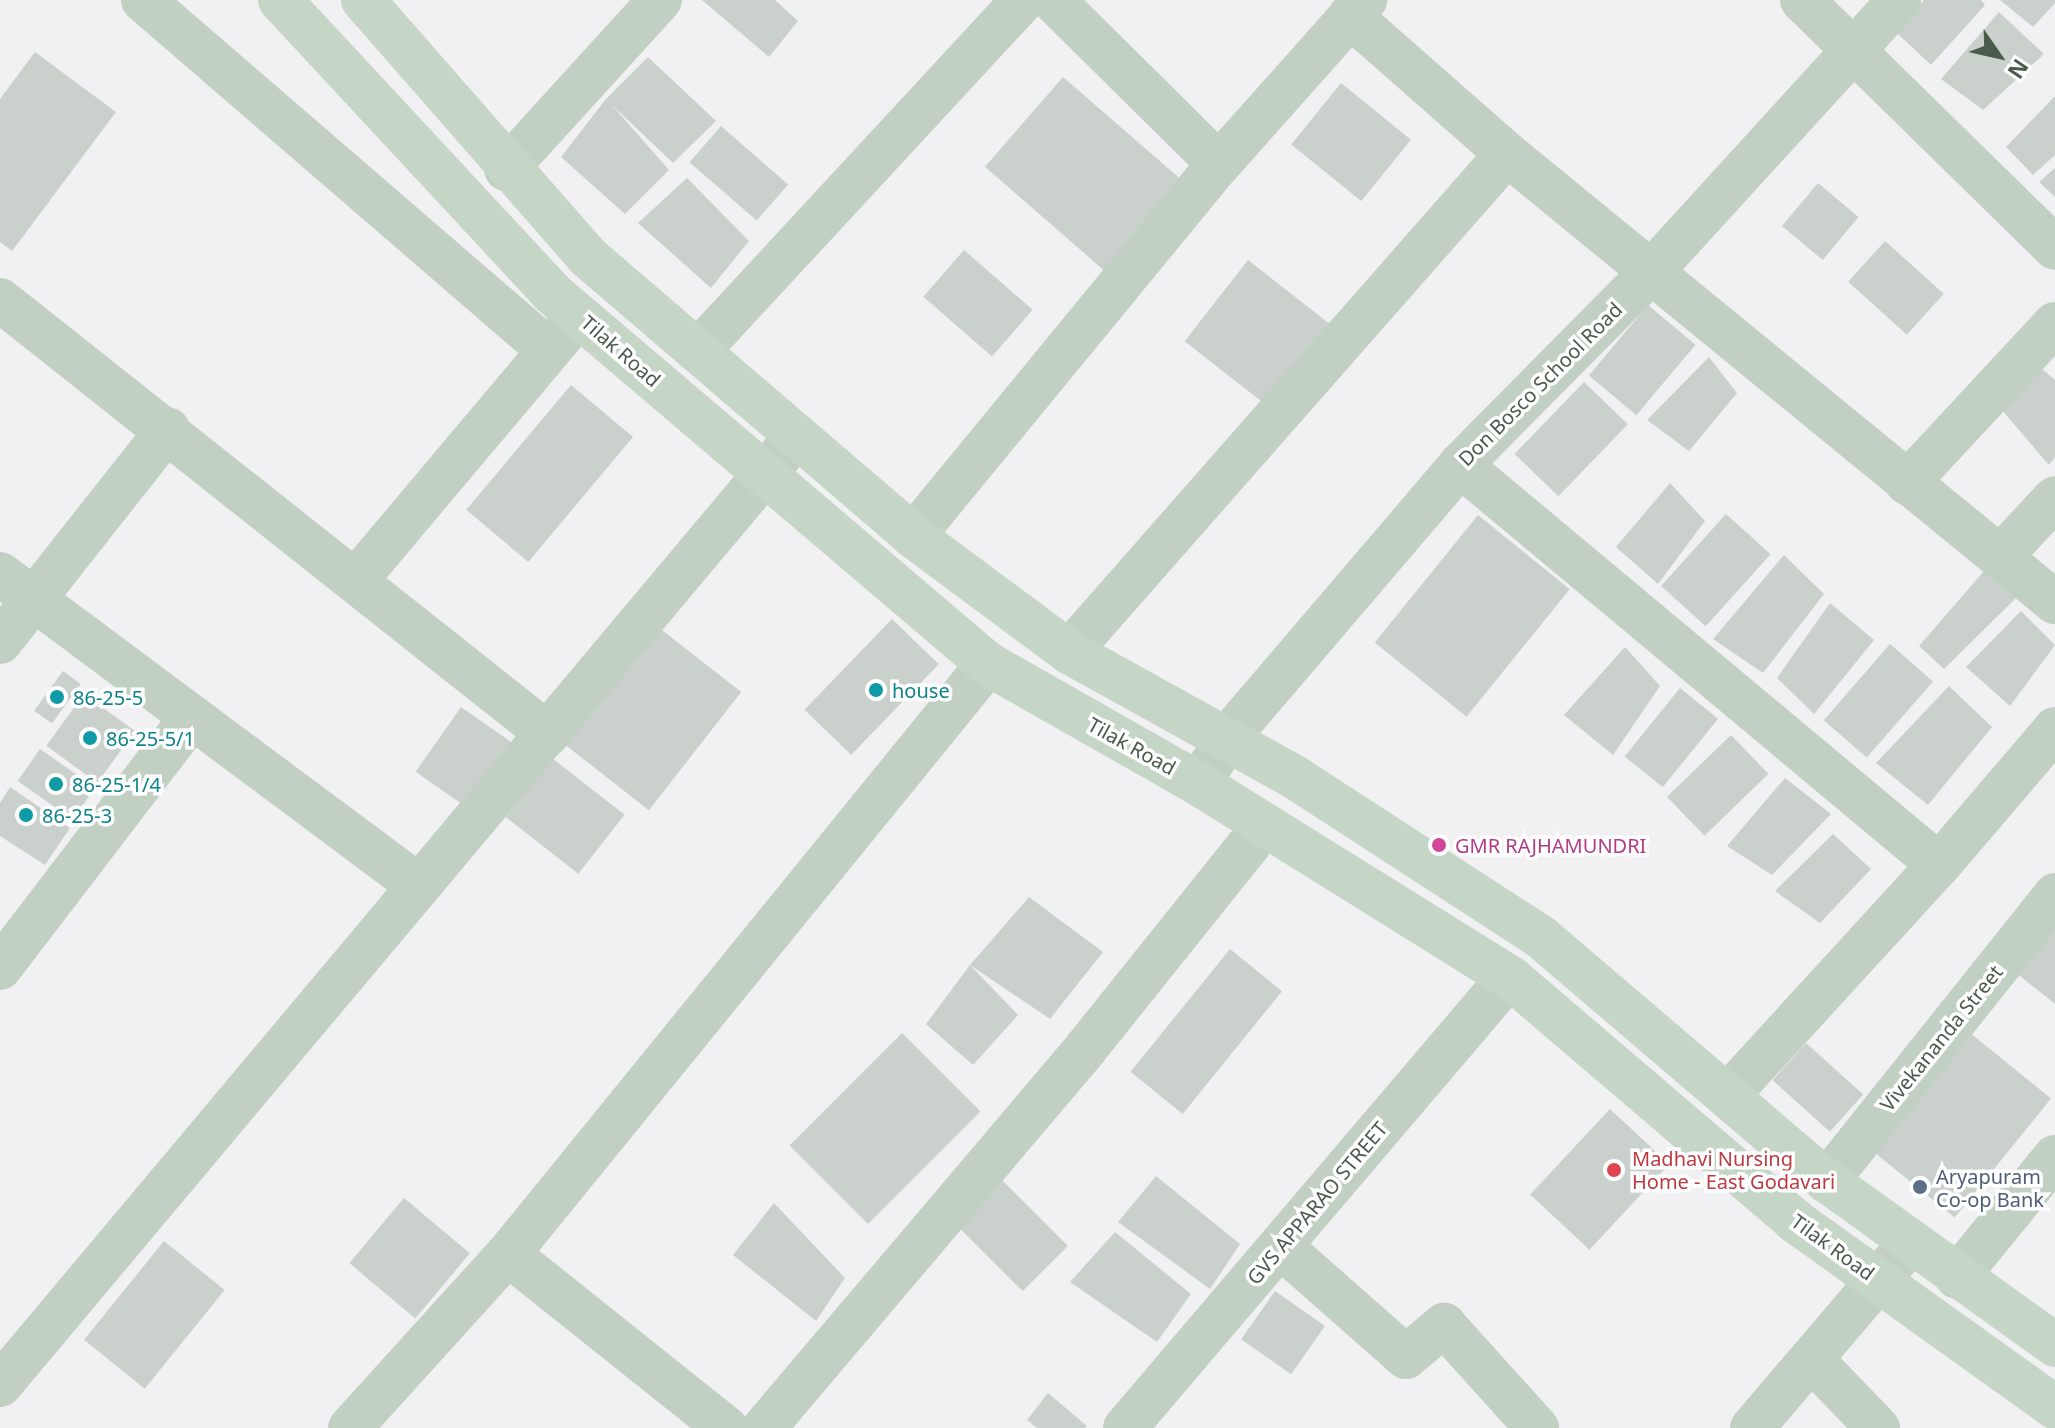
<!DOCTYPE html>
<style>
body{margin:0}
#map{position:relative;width:2055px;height:1428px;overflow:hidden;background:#f1f0f2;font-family:"Noto Sans",sans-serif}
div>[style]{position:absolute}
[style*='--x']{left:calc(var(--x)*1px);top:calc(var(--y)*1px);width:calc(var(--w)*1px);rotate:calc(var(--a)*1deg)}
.building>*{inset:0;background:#cad1cc;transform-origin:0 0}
.street>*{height:44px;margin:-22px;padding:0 22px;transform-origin:22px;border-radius:22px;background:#c2d0c3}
.secondary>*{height:44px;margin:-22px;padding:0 22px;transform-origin:22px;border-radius:22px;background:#c5d6c6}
.dots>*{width:22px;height:22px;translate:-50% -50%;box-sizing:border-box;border:4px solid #fff;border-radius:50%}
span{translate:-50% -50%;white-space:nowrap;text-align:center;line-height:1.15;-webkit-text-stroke:7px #fff;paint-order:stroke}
.street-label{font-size:20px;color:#4a5b4b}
.culture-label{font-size:20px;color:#0d838f}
.left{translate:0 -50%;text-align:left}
.hotel-label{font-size:20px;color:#b23c85}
.health-label{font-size:20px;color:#be3a42}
.service-label{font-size:20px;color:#4e5e75}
.north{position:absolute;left:1959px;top:16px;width:80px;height:80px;-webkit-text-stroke:6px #fff;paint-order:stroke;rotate:124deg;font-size:22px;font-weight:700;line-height:32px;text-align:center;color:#4a5b4b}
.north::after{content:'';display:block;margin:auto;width:28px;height:36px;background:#4a5b4b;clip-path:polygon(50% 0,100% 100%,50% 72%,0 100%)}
</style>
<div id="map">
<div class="building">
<i style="clip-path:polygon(702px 0,775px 0,798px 21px,769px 57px)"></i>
<i style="clip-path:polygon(1924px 0,1981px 0,1985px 5px,1931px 65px,1896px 32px)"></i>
<i style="clip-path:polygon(2000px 0,2055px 0,2055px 3px,2033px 27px)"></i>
<i style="clip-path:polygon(1999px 12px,2044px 54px,1983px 110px,1941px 79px)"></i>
<i style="clip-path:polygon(35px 52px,116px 112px,12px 251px,0 242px,0 99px)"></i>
<i style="clip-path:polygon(648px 57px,716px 121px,673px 163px,611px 104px,669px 170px,625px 214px,561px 157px,606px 99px)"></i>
<i style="left:1063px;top:77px;width:169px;height:119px;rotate:41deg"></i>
<i style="left:1341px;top:83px;width:90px;height:79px;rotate:39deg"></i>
<i style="clip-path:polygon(2055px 96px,2055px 155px,2033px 175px,2006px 147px)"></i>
<i style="left:721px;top:126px;width:89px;height:48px;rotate:41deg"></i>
<i style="clip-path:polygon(2055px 168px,2055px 197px,2039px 182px)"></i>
<i style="clip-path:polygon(687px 178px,749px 241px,711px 288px,638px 223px)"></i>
<i style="left:1818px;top:183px;width:53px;height:56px;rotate:40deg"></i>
<i style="left:1885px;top:241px;width:79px;height:55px;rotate:42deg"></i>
<i style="left:964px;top:250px;width:91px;height:62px;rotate:41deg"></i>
<i style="left:1248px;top:260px;width:110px;height:103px;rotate:38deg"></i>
<i style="left:1648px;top:305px;width:62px;height:92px;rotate:40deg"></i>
<i style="clip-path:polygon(1709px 357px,1737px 393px,1689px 451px,1647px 420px)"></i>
<i style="clip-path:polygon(2039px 366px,2055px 380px,2055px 457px,2049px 465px,2001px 409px)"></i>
<i style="left:1584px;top:382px;width:61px;height:100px;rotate:44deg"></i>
<i style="left:571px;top:385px;width:81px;height:163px;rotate:40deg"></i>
<i style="clip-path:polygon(1670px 483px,1705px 521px,1658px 584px,1616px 547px)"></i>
<i style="left:1726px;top:514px;width:60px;height:97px;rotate:42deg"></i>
<i style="left:1478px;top:515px;width:118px;height:164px;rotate:39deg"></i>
<i style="clip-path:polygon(1784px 555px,1824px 594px,1763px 673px,1713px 639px)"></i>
<i style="clip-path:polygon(1984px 571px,2016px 598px,1944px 669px,1919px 646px)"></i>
<i style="clip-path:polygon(1830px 603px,1874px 640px,1814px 714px,1777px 678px)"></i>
<i style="clip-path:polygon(2021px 611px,2055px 645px,2010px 706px,1966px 667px)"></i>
<i style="left:892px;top:619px;width:65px;height:126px;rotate:44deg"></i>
<i style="left:653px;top:623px;width:112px;height:150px;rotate:38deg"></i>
<i style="left:1890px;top:644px;width:57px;height:101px;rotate:41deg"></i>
<i style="clip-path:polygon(1625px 647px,1660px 686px,1613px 755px,1564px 715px)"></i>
<i style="left:63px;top:671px;width:22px;height:49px;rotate:36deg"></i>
<i style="clip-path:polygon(1949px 686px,1992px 727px,1928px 805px,1876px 763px)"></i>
<i style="left:1680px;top:688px;width:49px;height:88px;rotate:39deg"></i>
<i style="left:84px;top:694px;width:63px;height:64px;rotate:36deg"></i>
<i style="left:461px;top:707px;width:74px;height:79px;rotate:35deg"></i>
<i style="left:1731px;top:735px;width:54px;height:89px;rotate:46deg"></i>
<i style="left:40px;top:749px;width:67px;height:39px;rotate:35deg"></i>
<i style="left:552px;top:758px;width:92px;height:75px;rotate:38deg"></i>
<i style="clip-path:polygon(1785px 778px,1831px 814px,1772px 875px,1727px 846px)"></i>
<i style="clip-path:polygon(10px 787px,70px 828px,45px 865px,0 836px,0 803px)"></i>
<i style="clip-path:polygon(1833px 834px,1871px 869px,1820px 923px,1775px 891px)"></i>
<i style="clip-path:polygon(1029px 897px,1103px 952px,1050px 1019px,970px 965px,1018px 1015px,973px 1065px,926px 1024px,970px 965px)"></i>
<i style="clip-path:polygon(2055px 920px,2055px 1004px,2010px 968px)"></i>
<i style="left:1230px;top:949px;width:67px;height:158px;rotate:39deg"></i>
<i style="left:1964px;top:1028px;width:112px;height:153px;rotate:39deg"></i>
<i style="left:902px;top:1033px;width:111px;height:159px;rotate:45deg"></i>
<i style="left:1806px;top:1043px;width:77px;height:50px;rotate:42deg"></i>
<i style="left:1610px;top:1109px;width:81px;height:117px;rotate:43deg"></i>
<i style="clip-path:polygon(1156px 1176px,1240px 1244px,1210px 1289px,1118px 1222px)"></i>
<i style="left:1000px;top:1178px;width:96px;height:64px;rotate:45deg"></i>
<i style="left:404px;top:1198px;width:86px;height:85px;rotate:40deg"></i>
<i style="clip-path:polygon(774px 1203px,845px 1278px,816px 1321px,733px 1255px)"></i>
<i style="clip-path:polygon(1115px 1232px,1191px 1294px,1157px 1342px,1070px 1282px)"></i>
<i style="left:164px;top:1241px;width:78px;height:127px;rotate:39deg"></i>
<i style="left:1275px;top:1291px;width:61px;height:59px;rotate:35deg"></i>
<i style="clip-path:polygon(1048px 1393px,1087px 1426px,1085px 1428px,1037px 1428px,1027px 1420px)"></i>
</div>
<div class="street">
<i style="--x:143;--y:0;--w:532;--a:40.81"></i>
<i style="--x:1053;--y:0;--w:233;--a:44.7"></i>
<i style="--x:1802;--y:0;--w:354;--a:44.4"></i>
<i style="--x:1350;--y:16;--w:209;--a:41.3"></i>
<i style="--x:1507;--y:154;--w:708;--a:39.27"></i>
<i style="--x:506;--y:169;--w:229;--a:-47.7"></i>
<i style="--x:0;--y:300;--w:699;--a:38.38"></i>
<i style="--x:698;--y:351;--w:478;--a:-47.2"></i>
<i style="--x:1460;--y:465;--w:624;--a:39.86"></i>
<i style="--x:1907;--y:483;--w:217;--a:-47.1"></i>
<i style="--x:913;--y:536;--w:482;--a:-50.6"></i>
<i style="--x:1219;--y:164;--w:220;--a:-48.3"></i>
<i style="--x:2001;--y:556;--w:79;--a:-47"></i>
<i style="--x:0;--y:574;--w:522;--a:36.67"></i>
<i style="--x:356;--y:580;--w:328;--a:-49.9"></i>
<i style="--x:0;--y:642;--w:271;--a:-51.7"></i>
<i style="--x:1069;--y:652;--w:663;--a:-48.67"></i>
<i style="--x:1199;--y:784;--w:55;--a:-58.3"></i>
<i style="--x:1228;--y:737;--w:358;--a:-49.5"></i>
<i style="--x:1460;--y:465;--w:272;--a:-45.3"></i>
<i style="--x:1651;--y:272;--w:368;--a:-47.6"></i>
<i style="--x:0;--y:968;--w:316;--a:-52.6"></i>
<i style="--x:1728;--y:1095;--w:312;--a:-47.5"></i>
<i style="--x:1939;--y:865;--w:179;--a:-49.5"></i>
<i style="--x:1827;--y:1181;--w:366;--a:-51.4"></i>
<i style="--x:1280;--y:1246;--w:168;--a:41.4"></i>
<i style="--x:1406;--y:1357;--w:50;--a:-40.1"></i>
<i style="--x:1444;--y:1325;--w:139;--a:47.9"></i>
<i style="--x:508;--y:1254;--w:279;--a:38.6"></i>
<i style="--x:1957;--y:1277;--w:155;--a:-50.8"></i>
<i style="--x:1812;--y:1360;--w:95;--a:45.9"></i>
<i style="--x:0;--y:1385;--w:1236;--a:-49.99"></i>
<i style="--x:350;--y:1428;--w:235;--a:-47.8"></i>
<i style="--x:508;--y:1254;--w:761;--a:-50.87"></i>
<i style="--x:764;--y:1428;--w:498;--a:-49.7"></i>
<i style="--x:1086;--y:1048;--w:283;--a:-51.3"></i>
<i style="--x:1125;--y:1428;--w:592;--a:-49.59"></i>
<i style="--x:1752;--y:1428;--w:245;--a:-49.5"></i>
</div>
<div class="secondary">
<i style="--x:280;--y:0;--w:400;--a:47.1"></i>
<i style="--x:552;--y:293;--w:572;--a:40.4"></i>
<i style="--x:988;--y:664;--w:243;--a:29.6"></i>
<i style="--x:1199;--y:784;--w:369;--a:31.9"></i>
<i style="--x:1512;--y:979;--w:372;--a:40.5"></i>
<i style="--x:1795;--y:1221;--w:320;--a:35.6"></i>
<i style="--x:363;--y:0;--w:342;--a:48.8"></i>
<i style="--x:588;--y:257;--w:428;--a:40.6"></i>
<i style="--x:913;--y:536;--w:194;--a:36.6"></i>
<i style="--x:1069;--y:652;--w:260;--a:29"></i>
<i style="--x:1296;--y:778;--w:293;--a:33"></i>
<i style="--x:1542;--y:938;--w:375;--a:40.5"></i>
<i style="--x:1827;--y:1181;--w:281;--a:35.7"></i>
</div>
<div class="dots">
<i style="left:876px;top:690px;background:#0f9aa8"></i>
<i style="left:57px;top:697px;background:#0f9aa8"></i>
<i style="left:90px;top:738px;background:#0f9aa8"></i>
<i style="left:56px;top:784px;background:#0f9aa8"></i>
<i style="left:26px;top:815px;background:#0f9aa8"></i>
<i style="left:1439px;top:845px;background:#d1479c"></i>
<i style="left:1614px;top:1170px;background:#e0444e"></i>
<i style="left:1920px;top:1187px;background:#5c6f8a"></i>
</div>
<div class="street-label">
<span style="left:621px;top:351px;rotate:41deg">Tilak Road</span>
<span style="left:1540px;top:384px;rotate:-45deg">Don Bosco School Road</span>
<span style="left:1132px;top:746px;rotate:29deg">Tilak Road</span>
<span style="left:1941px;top:1038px;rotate:-51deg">Vivekananda Street</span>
<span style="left:1317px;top:1203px;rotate:-50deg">GVS APPARAO STREET</span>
<span style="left:1833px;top:1247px;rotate:36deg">Tilak Road</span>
</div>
<div class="culture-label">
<span class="left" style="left:892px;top:690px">house</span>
<span class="left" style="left:73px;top:697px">86-25-5</span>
<span class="left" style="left:106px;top:738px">86-25-5/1</span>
<span class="left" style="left:72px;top:784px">86-25-1/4</span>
<span class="left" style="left:42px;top:815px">86-25-3</span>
</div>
<div class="hotel-label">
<span class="left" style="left:1455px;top:845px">GMR RAJHAMUNDRI</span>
</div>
<div class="health-label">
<span class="left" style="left:1632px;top:1170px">Madhavi Nursing<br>Home - East Godavari</span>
</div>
<div class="service-label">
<span class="left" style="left:1936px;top:1188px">Aryapuram<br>Co-op Bank</span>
</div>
<div class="north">N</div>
</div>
